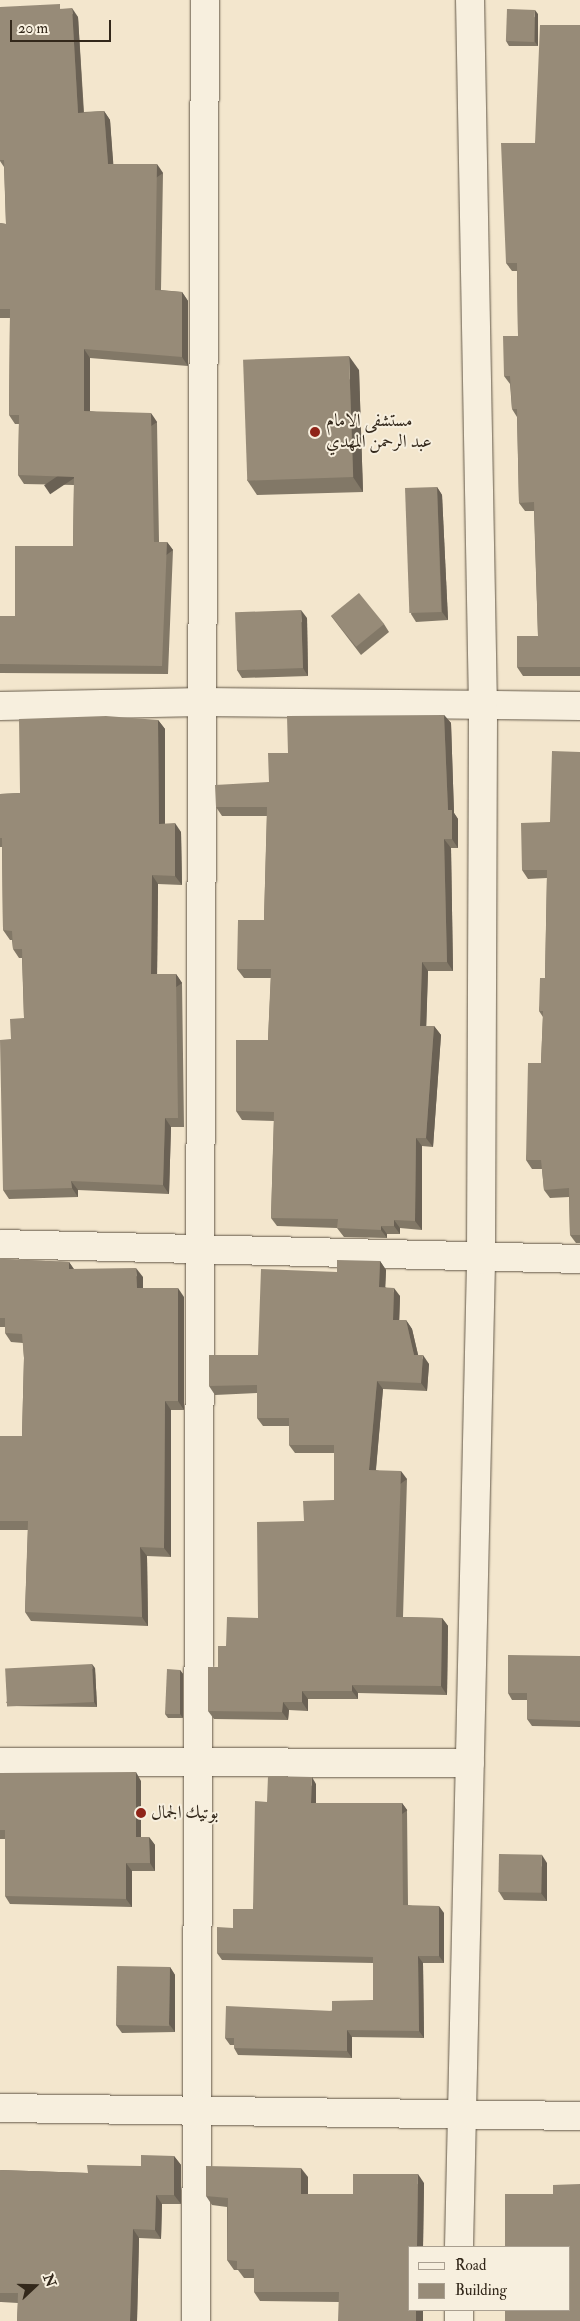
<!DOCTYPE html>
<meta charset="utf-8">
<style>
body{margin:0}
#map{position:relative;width:580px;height:2321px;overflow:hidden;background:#f3e6cd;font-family:"IM FELL Double Pica",Amiri,serif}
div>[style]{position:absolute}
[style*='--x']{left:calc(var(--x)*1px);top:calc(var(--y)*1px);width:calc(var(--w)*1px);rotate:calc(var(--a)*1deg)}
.roads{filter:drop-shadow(0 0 1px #635848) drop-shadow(0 0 1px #635848)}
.minor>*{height:28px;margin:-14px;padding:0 14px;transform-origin:14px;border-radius:14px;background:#f7efde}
.wall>*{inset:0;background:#827867}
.shaded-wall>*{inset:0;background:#6a6154;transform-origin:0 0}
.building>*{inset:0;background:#978b78;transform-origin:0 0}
.dots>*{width:14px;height:14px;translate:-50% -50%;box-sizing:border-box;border:2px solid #f7efde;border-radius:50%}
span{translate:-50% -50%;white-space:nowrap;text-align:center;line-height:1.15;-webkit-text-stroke:4px #f7efde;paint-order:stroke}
.poi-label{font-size:18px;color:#33281b}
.left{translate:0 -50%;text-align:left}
.legend{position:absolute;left:408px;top:2246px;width:162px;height:65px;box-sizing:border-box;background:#f7efde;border:1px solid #a99f90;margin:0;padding:6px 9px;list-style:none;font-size:15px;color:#33281b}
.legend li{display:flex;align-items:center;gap:10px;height:25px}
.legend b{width:25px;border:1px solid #a99f90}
.north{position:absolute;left:10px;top:2261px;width:50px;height:50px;-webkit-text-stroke:4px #f7efde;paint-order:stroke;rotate:69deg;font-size:14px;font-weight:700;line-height:20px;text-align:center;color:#33281b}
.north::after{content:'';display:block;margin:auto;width:18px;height:22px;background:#33281b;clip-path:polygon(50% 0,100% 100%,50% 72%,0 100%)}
.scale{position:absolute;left:10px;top:20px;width:101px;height:22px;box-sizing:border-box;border:2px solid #33281b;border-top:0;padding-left:6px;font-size:15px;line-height:18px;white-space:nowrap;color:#33281b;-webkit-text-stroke:4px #f7efde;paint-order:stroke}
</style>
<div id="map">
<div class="roads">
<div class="minor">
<i style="--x:0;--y:706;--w:203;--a:-1.1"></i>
<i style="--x:203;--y:702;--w:377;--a:0.6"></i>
<i style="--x:0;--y:1244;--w:580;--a:1.48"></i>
<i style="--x:0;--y:1762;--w:470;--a:0.1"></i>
<i style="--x:0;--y:2108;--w:580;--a:0.79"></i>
<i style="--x:459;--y:2247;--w:987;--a:-88.72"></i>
<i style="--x:481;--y:1260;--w:552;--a:-89.79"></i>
<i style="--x:483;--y:708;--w:708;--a:-91.05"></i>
<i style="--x:196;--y:2321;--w:2321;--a:-89.78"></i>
<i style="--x:459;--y:2321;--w:11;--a:-90"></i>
</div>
</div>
<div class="wall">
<i style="clip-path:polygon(0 7px,63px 9px,78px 17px,84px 112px,104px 111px,110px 120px,113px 164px,163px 173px,161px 290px,182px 292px,188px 301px,188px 366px,90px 358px,90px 411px,157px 422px,159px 542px,167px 542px,173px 550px,168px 674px,0 673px,0 616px,15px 616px,73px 546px,74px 485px,24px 484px,18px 475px,19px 424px,15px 424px,9px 415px,10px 318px,0 318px,0 223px,6px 224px,4px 167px,0 161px)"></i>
<i style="clip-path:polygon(538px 14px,538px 46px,509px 46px,506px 41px)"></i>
<i style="clip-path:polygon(580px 25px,580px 676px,523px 676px,517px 667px,538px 636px,534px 511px,525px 511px,519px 503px,517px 417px,512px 409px,510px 384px,504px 376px,518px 336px,517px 271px,512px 271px,506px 263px,535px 143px)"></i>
<i style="clip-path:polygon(359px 370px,363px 492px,257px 495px,247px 480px)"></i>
<i style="clip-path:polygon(437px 487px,442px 495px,448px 620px,416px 622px,411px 614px)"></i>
<i style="clip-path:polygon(331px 616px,384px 624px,389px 632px,361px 655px)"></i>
<i style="clip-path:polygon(307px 618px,308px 676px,242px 678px,237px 670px)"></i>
<i style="clip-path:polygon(444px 715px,451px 723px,454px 813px,458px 819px,458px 848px,451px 848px,453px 971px,428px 971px,426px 1026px,434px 1026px,441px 1035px,433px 1147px,422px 1146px,422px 1230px,400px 1228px,400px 1234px,387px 1234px,387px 1238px,344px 1237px,337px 1228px,277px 1226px,271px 1218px,274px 1121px,242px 1120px,236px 1111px,268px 1040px,271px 978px,244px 978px,237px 969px,264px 920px,267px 816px,222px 816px,216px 807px,269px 782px,288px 753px)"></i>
<i style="clip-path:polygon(158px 720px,165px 729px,165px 824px,181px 832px,182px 885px,158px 884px,157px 974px,176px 974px,182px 983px,184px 1127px,171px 1127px,169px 1194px,78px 1190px,78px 1197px,9px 1199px,3px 1190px,11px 1039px,24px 1018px,22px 958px,19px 958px,13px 949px,12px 940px,10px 940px,3px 930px,2px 847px,0 847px,0 794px,20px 793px)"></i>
<i style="clip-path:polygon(580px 752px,580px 1243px,576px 1243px,570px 1235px,569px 1197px,550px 1198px,544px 1190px,542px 1169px,532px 1169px,526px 1160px,541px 1063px,543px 1017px,539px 1011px,545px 978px,547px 878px,528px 879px,522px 870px,550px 822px)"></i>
<i style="clip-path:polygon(0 1259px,69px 1262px,74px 1269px,143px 1277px,143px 1288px,184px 1297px,184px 1410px,171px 1410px,171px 1557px,147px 1556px,148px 1626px,31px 1621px,25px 1612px,28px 1530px,0 1530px,0 1436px,22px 1436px,24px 1358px,23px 1343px,11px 1342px,5px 1333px,5px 1327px,0 1327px)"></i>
<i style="clip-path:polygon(380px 1261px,386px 1270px,385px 1287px,400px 1296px,399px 1320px,406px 1320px,412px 1329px,418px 1355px,429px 1364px,427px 1391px,383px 1389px,376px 1470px,407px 1479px,403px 1617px,442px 1618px,448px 1626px,447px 1695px,358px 1693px,358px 1699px,308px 1699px,308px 1711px,289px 1710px,288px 1720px,214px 1719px,208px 1711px,218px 1667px,226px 1646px,258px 1618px,304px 1521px,334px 1500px,334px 1453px,295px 1453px,289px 1445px,289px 1426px,263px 1426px,257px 1418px,257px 1393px,215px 1395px,209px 1386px,258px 1355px,337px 1272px)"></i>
<i style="clip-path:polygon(580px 1656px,580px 1727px,532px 1726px,527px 1719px,527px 1700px,512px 1700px,508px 1693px)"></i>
<i style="clip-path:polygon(95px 1668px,97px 1707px,9px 1706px,6px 1702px)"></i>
<i style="clip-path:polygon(180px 1670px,183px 1674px,183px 1718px,168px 1718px,165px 1714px)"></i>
<i style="clip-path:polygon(0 1773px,141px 1781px,141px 1837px,149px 1837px,155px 1845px,155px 1871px,132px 1871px,132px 1907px,10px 1904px,5px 1896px,5px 1839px,0 1839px)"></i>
<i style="clip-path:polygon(316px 1784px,316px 1803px,402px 1803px,407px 1810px,408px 1905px,444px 1913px,444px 1963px,423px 1963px,424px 2038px,352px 2037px,352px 2058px,238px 2055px,234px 2048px,234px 2045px,230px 2045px,225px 2038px,373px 2000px,373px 1963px,222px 1960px,217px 1953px,233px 1928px,253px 1909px,267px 1802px)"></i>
<i style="clip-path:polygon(547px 1863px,547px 1901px,504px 1900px,499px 1892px)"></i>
<i style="clip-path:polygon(170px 1967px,175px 1975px,175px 2032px,122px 2033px,116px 2025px)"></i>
<i style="clip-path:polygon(174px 2156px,181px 2165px,181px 2204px,162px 2204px,161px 2239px,139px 2238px,137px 2321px,17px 2321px,18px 2303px,1px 2302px,0 2302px,0 2170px,88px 2173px,141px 2166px)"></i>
<i style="clip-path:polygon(308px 2177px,308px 2194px,353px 2194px,424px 2183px,423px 2247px,409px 2247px,409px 2310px,423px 2310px,423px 2321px,339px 2302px,260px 2301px,254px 2292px,254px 2278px,244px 2278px,238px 2270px,234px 2270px,227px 2260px,227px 2207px,212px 2205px,206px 2196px)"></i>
</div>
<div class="shaded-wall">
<i style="clip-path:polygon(72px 8px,78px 17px,84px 121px,78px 113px)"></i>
<i style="clip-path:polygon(535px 10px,538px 14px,538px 46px,535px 42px)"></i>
<i style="clip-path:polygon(104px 111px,110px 120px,114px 173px,108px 164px)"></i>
<i style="left:157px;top:164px;width:11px;height:126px;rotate:56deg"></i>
<i style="clip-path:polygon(182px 292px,188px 301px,188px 366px,182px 357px)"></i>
<i style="clip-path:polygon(84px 349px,90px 358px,90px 420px,84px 411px)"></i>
<i style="clip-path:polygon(349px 356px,359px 370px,363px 492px,353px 477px)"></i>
<i style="left:151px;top:413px;width:11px;height:129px;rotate:56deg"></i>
<i style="clip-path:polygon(437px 487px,442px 495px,448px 620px,442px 612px)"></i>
<i style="left:167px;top:542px;width:10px;height:124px;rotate:53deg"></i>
<i style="clip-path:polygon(301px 610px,307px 618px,308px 676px,303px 668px)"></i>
<i style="clip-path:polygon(444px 715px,451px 723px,454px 813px,458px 819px,458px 848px,452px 839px,448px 810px)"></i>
<i style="clip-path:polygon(158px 720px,165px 729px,165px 833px,159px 824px)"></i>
<i style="clip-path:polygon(175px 823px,181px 832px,182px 885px,175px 876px)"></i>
<i style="clip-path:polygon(444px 839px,451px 848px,453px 971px,447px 962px)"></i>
<i style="clip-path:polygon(152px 875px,158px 884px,157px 983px,151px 974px)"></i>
<i style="clip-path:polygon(422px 962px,428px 971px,426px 1035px,420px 1026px)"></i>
<i style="left:176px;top:974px;width:11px;height:144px;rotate:56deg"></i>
<i style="clip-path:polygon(434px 1026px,441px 1035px,433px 1147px,426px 1138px)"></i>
<i style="clip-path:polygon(165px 1118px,171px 1127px,169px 1194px,163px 1185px)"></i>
<i style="clip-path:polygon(416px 1138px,422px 1146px,422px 1230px,415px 1221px)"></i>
<i style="clip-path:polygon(71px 1181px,78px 1190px,78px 1197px,72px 1188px)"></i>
<i style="clip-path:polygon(394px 1220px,400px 1228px,400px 1234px,394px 1226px)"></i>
<i style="clip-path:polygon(381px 1226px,387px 1234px,387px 1238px,381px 1230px)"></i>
<i style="clip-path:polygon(380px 1261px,386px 1270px,385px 1295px,379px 1287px)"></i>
<i style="clip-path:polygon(69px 1262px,75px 1271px,69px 1269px)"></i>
<i style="clip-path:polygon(136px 1268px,143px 1277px,143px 1297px,137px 1288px)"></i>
<i style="clip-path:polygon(178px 1288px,184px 1297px,184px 1410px,178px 1401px)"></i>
<i style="clip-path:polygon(394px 1288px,400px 1296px,399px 1328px,393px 1320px)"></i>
<i style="clip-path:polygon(406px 1320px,412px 1329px,420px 1363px,414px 1355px)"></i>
<i style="clip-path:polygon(423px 1355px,429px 1364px,427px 1391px,421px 1383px)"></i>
<i style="clip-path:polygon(377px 1381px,383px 1389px,375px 1478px,369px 1470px)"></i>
<i style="clip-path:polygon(165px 1401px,171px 1410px,171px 1557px,164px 1548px)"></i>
<i style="left:401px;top:1471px;width:10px;height:146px;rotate:53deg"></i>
<i style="clip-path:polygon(140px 1547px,147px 1556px,148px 1626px,142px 1617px)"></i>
<i style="clip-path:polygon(442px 1618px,448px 1626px,447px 1695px,441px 1686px)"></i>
<i style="clip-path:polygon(92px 1664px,95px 1668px,97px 1707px,94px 1702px)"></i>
<i style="clip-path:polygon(180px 1670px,183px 1674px,183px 1718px,180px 1714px)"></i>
<i style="clip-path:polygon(352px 1685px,358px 1693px,358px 1699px,352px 1691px)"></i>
<i style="clip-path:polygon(302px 1691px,308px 1699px,308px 1711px,302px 1702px)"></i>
<i style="clip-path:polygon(283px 1702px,289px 1710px,288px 1720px,282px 1712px)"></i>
<i style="clip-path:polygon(136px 1772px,141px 1781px,141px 1846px,136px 1837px)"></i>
<i style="clip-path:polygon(312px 1777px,316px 1784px,316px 1810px,311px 1803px)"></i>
<i style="left:402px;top:1803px;width:9px;height:102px;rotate:54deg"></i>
<i style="clip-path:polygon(149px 1837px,155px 1845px,155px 1871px,150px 1863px)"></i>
<i style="clip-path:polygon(542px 1855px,547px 1863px,547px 1901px,541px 1893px)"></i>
<i style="clip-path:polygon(126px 1863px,132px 1871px,132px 1907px,126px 1899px)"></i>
<i style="clip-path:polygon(439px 1906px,444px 1913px,444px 1963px,439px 1956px)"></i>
<i style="clip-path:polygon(418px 1956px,423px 1963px,424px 2038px,419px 2031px)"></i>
<i style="clip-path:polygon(170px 1967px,175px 1975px,175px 2032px,169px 2024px)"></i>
<i style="clip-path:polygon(347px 2030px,352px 2037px,352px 2058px,347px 2051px)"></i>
<i style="clip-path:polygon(174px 2156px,181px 2165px,181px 2204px,174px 2195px)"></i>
<i style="clip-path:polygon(301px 2168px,308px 2177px,308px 2203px,301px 2194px)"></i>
<i style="clip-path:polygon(418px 2174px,424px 2183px,423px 2247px,417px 2247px)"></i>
<i style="clip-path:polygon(156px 2195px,162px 2204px,161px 2239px,155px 2230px)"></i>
<i style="clip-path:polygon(133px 2229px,139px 2238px,137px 2321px,130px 2321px)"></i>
<i style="left:416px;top:2310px;width:7px;height:11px"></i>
</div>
<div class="building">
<i style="clip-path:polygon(60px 4px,60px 9px,72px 8px,78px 113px,104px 111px,108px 164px,157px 164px,155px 290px,182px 292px,182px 357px,84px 349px,84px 411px,151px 413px,154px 542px,167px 542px,162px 666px,0 664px,0 616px,15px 616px,15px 546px,73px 546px,74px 477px,18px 475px,19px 415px,9px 415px,10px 309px,0 309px,0 223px,6px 224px,4px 160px,0 160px,0 7px)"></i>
<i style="left:507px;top:9px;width:28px;height:32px;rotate:2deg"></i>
<i style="clip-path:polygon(540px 25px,580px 25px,580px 667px,517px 667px,517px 636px,538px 636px,534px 502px,519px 503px,517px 409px,512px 409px,510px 376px,504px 376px,503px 336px,518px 336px,517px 263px,506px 263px,501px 143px,535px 143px)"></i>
<i style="left:349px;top:356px;width:121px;height:106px;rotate:88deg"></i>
<i style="left:437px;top:487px;width:125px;height:32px;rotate:88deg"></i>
<i style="left:359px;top:593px;width:40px;height:36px;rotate:51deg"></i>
<i style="left:301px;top:610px;width:58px;height:66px;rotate:88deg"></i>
<i style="clip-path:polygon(444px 715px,448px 810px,452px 810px,452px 839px,444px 839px,447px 962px,422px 962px,420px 1026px,434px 1026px,426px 1138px,416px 1138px,415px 1221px,394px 1220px,394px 1226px,381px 1226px,381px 1230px,337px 1228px,338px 1219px,271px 1218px,274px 1112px,236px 1111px,236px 1040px,268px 1040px,271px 969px,237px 969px,238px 920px,264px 920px,267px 807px,216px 807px,215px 785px,269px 782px,268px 753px,288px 753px,287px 716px)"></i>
<i style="clip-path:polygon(106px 716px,158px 720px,159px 824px,175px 823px,175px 876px,152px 875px,151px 974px,176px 974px,178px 1118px,165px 1118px,163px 1185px,71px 1181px,72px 1188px,3px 1190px,0 1040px,11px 1039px,10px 1019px,24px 1018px,22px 949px,13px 949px,12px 931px,3px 930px,2px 838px,0 838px,0 794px,20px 793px,19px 719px)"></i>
<i style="clip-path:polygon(552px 751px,580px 752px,580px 1235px,570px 1235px,569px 1188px,544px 1190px,541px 1160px,526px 1160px,528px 1063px,541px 1063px,543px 1011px,539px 1011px,540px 978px,545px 978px,547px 870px,522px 870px,521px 823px,550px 822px)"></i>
<i style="clip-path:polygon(0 1259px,69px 1262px,69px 1269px,136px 1268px,137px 1288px,178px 1288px,178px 1401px,165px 1401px,164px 1548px,140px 1547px,142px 1617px,25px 1612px,28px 1521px,0 1521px,0 1436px,22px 1436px,24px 1358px,22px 1334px,5px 1333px,5px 1318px,0 1318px)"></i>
<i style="clip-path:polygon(337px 1260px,380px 1261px,379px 1287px,394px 1288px,393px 1320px,406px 1320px,414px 1355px,423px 1355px,421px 1383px,377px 1381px,369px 1470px,401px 1471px,396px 1617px,442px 1618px,441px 1686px,352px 1685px,352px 1691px,302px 1691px,302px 1702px,283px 1702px,282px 1712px,208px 1711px,208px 1667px,218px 1667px,218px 1646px,226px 1646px,227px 1617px,258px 1618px,257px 1522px,304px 1521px,303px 1501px,334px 1500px,334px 1445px,289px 1445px,289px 1418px,257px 1418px,257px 1385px,209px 1386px,209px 1355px,258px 1355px,261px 1269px,337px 1272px)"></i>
<i style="clip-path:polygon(508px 1655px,580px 1656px,580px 1721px,527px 1719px,527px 1693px,508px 1693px)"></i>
<i style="left:92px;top:1664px;width:38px;height:87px;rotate:87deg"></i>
<i style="clip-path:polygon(167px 1669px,180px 1670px,180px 1714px,165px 1714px)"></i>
<i style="clip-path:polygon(136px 1772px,136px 1837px,149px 1837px,150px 1863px,126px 1863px,126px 1899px,5px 1896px,5px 1830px,0 1830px,0 1773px)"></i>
<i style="clip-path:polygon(268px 1776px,312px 1777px,311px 1803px,402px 1803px,403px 1905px,439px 1906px,439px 1956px,418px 1956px,419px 2031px,347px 2030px,347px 2051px,234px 2048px,234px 2038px,225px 2038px,226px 2006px,332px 2011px,332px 2001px,373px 2000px,373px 1957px,217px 1953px,217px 1927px,233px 1928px,233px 1909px,253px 1909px,255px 1801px,267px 1802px)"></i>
<i style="left:499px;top:1854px;width:43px;height:38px;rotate:1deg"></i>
<i style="left:117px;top:1966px;width:53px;height:59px;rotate:1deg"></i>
<i style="clip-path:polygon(141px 2155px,174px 2156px,174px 2195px,156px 2195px,155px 2230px,133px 2229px,130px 2321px,17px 2321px,18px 2293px,0 2293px,0 2170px,88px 2173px,87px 2165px,141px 2166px)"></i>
<i style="clip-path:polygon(206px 2166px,301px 2168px,301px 2194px,353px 2194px,353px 2174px,418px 2174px,417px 2247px,409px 2247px,409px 2310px,416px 2310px,416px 2321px,338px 2321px,339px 2292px,254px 2292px,254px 2269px,237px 2269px,237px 2261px,227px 2260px,228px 2198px,206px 2196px)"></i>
<i style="clip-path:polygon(580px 2184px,580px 2321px,505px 2321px,505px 2310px,569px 2310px,569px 2247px,505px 2247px,505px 2194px,553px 2194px,553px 2185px)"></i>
</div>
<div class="dots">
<i style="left:315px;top:432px;background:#8f2418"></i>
<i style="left:141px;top:1813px;background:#8f2418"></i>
</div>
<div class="poi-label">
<span class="left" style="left:326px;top:432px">مستشفى الامام<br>عبد الرحمن المهدي</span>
<span class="left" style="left:151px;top:1813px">بوتيك الجمال</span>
</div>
<ul class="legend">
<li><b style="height:6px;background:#f7efde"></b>Road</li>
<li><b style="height:14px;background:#978b78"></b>Building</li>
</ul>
<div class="north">N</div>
<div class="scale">20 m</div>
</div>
